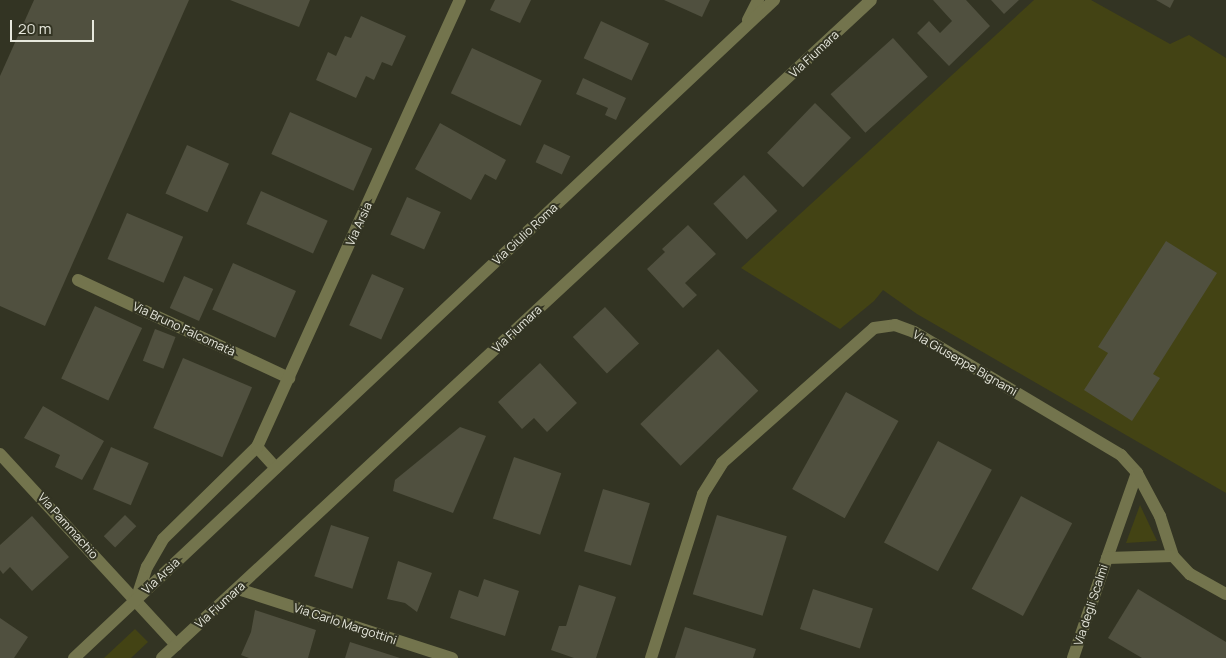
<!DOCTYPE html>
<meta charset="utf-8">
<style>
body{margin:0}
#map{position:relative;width:1226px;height:658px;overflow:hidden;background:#333423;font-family:Manrope,sans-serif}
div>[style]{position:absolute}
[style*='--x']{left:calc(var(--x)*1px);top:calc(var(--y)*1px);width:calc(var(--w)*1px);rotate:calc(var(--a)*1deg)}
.green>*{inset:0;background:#434314}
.building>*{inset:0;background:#50503f;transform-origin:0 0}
.minor>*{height:12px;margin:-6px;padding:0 6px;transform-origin:6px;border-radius:6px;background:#73744d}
span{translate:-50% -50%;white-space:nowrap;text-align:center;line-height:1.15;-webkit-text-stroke:4px #333423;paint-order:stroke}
.street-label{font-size:12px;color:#e7e8dd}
.scale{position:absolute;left:10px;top:20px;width:84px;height:22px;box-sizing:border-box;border:2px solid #e7e8dd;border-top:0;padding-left:6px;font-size:15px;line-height:18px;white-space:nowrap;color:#e7e8dd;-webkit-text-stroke:4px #333423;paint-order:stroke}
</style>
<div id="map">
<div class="green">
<i style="clip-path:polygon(1034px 0,1091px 0,1170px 44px,1189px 35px,1226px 58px,1226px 493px,917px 314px,883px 290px,874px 301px,840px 329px,741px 268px)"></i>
<i style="clip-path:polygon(1140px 505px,1157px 541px,1126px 543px)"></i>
<i style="clip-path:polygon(135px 629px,148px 642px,131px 658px,104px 658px)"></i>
</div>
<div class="building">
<i style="clip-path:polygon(34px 0,189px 0,45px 326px,0 306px,0 76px)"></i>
<i style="clip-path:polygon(230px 0,310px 0,299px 27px)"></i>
<i style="clip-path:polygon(495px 0,531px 0,520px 23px,490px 10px)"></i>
<i style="clip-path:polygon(664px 0,710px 0,702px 17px)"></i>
<i style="clip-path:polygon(933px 0,966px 0,990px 26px,949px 66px,917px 33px,929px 21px,940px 33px,952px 21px)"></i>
<i style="clip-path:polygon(991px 0,1019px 0,1004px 14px)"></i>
<i style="clip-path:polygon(1156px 0,1174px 0,1170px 8px)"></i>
<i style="clip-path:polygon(361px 16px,406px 36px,392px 66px,382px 62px,374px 80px,366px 76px,356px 98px,316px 80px,328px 52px,336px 56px,345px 36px,351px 38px)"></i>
<i style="left:601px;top:21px;width:53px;height:41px;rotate:25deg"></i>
<i style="left:893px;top:38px;width:52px;height:84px;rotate:48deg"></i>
<i style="left:472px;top:48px;width:77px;height:50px;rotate:25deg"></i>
<i style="clip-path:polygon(583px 78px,626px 98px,616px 120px,605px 115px,608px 108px,576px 94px)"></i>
<i style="left:815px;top:103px;width:50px;height:69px;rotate:44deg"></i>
<i style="left:290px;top:112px;width:90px;height:46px;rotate:24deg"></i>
<i style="clip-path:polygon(440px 123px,506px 160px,496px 180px,485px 174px,471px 200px,415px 169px)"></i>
<i style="left:544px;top:144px;width:29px;height:20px;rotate:25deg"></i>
<i style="left:187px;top:145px;width:46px;height:53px;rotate:24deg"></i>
<i style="left:744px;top:175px;width:49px;height:42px;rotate:47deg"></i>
<i style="left:261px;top:191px;width:73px;height:36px;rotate:24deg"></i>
<i style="left:407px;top:197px;width:37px;height:41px;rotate:24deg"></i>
<i style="left:127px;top:213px;width:61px;height:50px;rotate:23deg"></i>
<i style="clip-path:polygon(688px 225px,716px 254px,685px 283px,697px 295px,683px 308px,647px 269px,665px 252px,662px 249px)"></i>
<i style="clip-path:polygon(1166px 241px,1217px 273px,1153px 374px,1160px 378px,1132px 421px,1084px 390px,1108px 353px,1098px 347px)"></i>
<i style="left:233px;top:263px;width:69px;height:51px;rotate:24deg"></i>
<i style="left:372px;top:274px;width:35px;height:56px;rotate:24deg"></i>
<i style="left:184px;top:276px;width:32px;height:35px;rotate:24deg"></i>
<i style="left:95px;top:306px;width:52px;height:80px;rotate:25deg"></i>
<i style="left:605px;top:307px;width:50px;height:44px;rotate:47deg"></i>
<i style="left:155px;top:329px;width:22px;height:34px;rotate:21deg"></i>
<i style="left:718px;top:349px;width:58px;height:108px;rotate:46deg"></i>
<i style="left:183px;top:358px;width:75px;height:76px;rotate:23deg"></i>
<i style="clip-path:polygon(540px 363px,577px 403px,547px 432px,534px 418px,522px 429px,498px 402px)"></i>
<i style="left:846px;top:392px;width:60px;height:111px;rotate:29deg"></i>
<i style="clip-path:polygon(43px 406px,104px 441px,82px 480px,55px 467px,60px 455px,24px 438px)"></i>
<i style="clip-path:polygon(460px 427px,486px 436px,453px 513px,393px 491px,395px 480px)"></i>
<i style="left:938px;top:441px;width:61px;height:115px;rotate:28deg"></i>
<i style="left:111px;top:447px;width:41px;height:46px;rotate:23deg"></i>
<i style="left:514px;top:457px;width:50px;height:65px;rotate:19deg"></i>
<i style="left:603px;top:489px;width:49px;height:65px;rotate:17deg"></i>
<i style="left:1021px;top:496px;width:58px;height:105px;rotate:28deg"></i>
<i style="left:125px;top:515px;width:16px;height:30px;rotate:45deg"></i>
<i style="left:717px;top:515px;width:73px;height:83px;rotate:17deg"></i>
<i style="clip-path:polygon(32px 516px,69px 557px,32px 591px,10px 567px,3px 574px,0 570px,0 545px)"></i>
<i style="left:331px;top:525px;width:40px;height:54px;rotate:18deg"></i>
<i style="clip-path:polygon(398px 561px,432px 573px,417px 612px,405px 603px,387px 599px)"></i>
<i style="clip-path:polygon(484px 579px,519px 591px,505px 636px,450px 618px,459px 590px,478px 597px)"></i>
<i style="clip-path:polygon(579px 585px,616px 597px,596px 658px,574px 658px,551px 650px,559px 626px,566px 626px)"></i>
<i style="left:813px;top:589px;width:63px;height:42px;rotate:18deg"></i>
<i style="clip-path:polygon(1138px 589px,1226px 642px,1226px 658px,1142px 658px,1108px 638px)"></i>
<i style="clip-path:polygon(255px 610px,316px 630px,308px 658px,249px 658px,241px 655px,251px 632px)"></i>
<i style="clip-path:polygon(0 618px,28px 637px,14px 658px,0 658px)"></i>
<i style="clip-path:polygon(685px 627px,756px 649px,753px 658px,675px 658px)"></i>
<i style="clip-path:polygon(350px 642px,400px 658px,345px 658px)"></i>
</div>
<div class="minor">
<i style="--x:748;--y:20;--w:22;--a:-63"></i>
<i style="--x:78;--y:280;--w:233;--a:24.9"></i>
<i style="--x:257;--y:447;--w:28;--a:48"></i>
<i style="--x:0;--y:454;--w:260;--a:47.3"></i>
<i style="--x:1107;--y:558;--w:90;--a:-70.6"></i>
<i style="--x:238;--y:589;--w:225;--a:17.9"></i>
<i style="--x:137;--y:597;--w:32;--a:-72"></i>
<i style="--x:147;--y:567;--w:32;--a:-60"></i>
<i style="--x:163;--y:539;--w:132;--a:-44.4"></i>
<i style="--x:257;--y:447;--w:491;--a:-65.6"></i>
<i style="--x:74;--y:658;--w:961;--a:-43.23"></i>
<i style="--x:162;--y:658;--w:967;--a:-42.86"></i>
<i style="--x:651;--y:658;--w:172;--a:-72.4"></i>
<i style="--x:703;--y:494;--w:36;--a:-58"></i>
<i style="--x:722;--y:463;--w:203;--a:-41.6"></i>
<i style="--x:874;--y:328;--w:21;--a:-8"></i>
<i style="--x:895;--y:325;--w:20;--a:20"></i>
<i style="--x:914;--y:332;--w:241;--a:30.7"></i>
<i style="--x:1121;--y:455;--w:24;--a:48"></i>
<i style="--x:1137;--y:473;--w:49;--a:61.9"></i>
<i style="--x:1160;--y:516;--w:42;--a:72"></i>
<i style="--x:1173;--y:556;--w:25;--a:47"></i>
<i style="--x:1190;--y:574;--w:41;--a:29.1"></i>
<i style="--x:1073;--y:658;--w:106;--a:-71.2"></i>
<i style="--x:1107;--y:558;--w:66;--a:-1.7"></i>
</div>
<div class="street-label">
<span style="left:814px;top:54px;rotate:-43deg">Via Fiumara</span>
<span style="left:359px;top:224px;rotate:-66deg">Via Arsia</span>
<span style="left:525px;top:234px;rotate:-43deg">Via Giulio Roma</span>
<span style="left:184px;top:329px;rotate:25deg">Via Bruno Falcomatà</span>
<span style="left:517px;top:329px;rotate:-43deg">Via Fiumara</span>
<span style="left:965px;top:363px;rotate:30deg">Via Giuseppe Bignami</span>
<span style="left:68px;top:526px;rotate:48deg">Via Pammachio</span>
<span style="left:161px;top:576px;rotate:-43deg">Via Arsia</span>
<span style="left:220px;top:605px;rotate:-42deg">Via Fiumara</span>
<span style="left:1091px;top:605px;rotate:-72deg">Via degli Scalmi</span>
<span style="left:345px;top:624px;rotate:18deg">Via Carlo Margottini</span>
</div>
<div class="scale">20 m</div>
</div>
